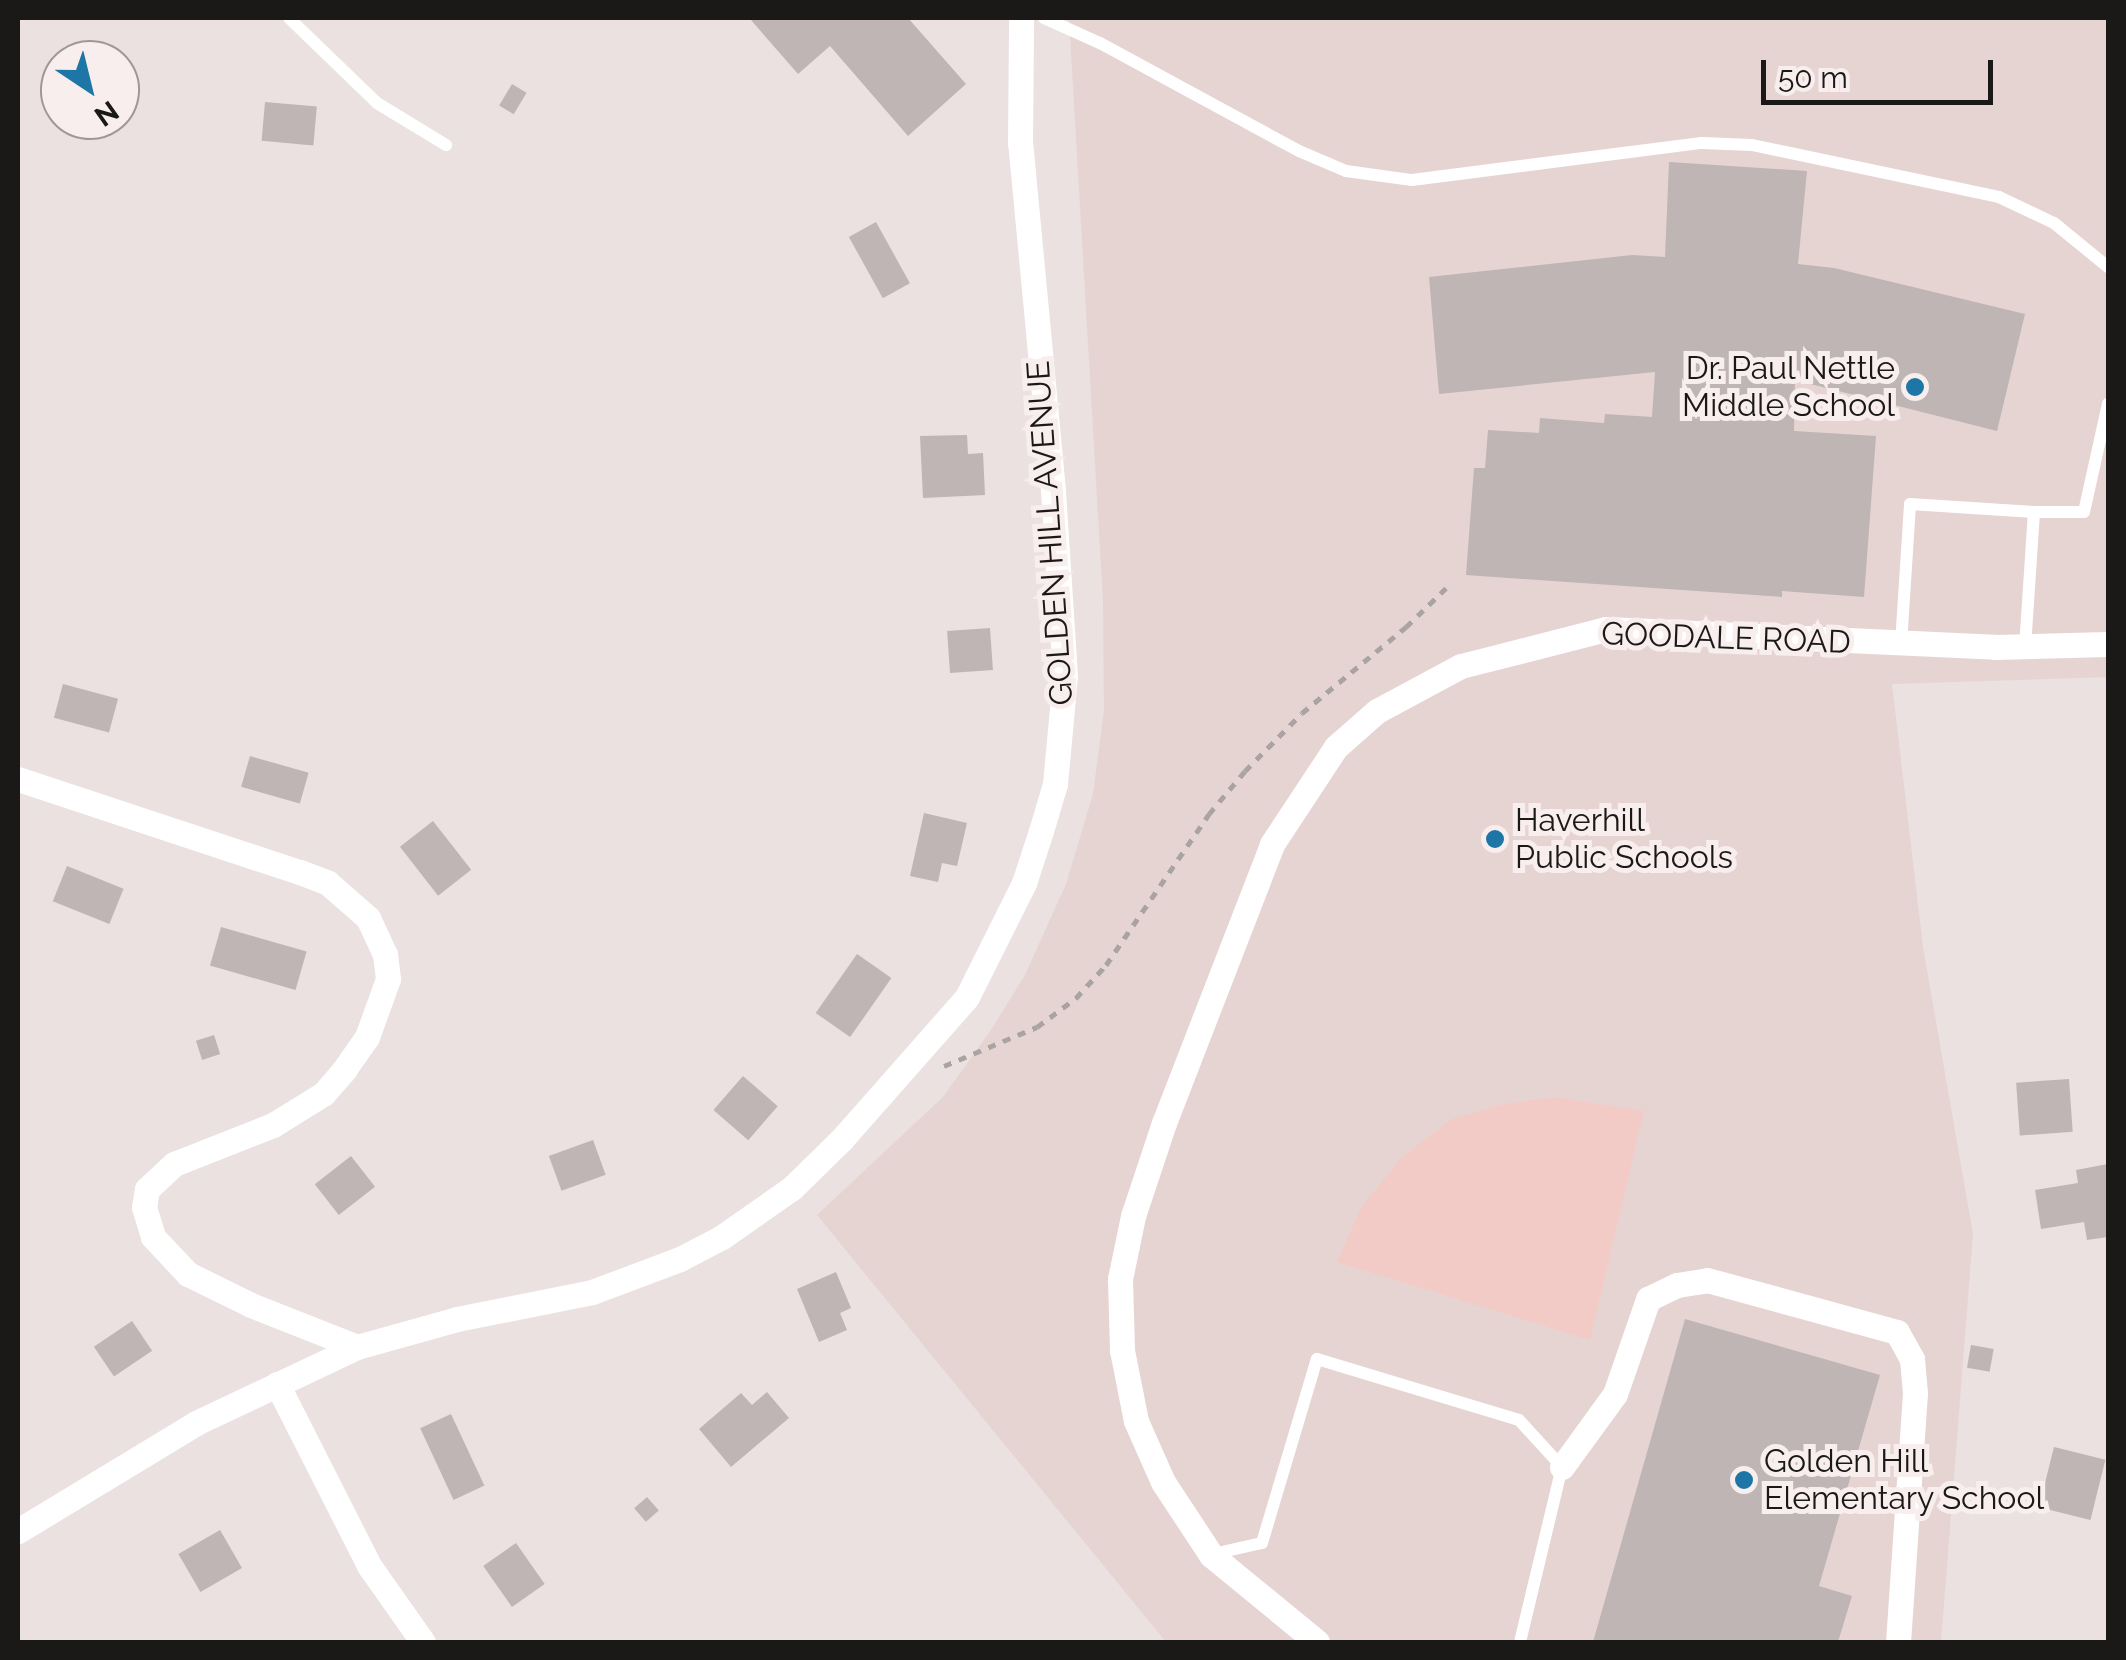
<!DOCTYPE html>
<style>
body{margin:0}
#map{position:relative;width:2126px;height:1660px;overflow:hidden;background:#eae1e0;font-family:Raleway,sans-serif}
div>[style]{position:absolute}
[style*='--x']{left:calc(var(--x)*1px);top:calc(var(--y)*1px);width:calc(var(--w)*1px);rotate:calc(var(--a)*1deg)}
.built>*{inset:0;background:#e6d4d2}
.green>*{inset:0;background:#f3cbc6}
.building>*{inset:0;background:#beb5b4;transform-origin:0 0}
.path>*{height:5px;margin-top:-2.5px;transform-origin:0;background:repeating-linear-gradient(90deg,#aaa3a2 0 8px,transparent 0 16px)}
.lane>*{height:12px;margin:-6px;padding:0 6px;transform-origin:6px;border-radius:6px;background:#fff}
.street>*{height:25px;margin:-12.5px;padding:0 12.5px;transform-origin:12.5px;border-radius:12.5px;background:#fff}
.dots>*{width:28px;height:28px;translate:-50% -50%;box-sizing:border-box;border:5px solid #f8eeed;border-radius:50%}
span{translate:-50% -50%;white-space:nowrap;text-align:center;line-height:1.15;-webkit-text-stroke:10px #f8eeed;paint-order:stroke}
.poi-label{font-size:32px;color:#1b1818}
.right{translate:-100% -50%;text-align:right}
.left{translate:0 -50%;text-align:left}
.street-label{font-size:32px;color:#1b1818}
.frame{position:absolute;inset:0;border:20px solid #1b1818;pointer-events:none}
.north{position:absolute;left:40px;top:40px;width:100px;height:100px;box-sizing:border-box;background:#f8eeed;border:2px solid #a09898;border-radius:50%;rotate:145deg;font-size:28px;font-weight:700;line-height:40px;text-align:center;color:#1b1818}
.north::after{content:'';display:block;margin:auto;width:35px;height:45px;background:#1d76a5;clip-path:polygon(50% 0,100% 100%,50% 72%,0 100%)}
.scale{position:absolute;left:1761px;top:60px;width:232px;height:45px;box-sizing:border-box;border:5px solid #1b1818;border-top:0;padding-left:12px;font-size:30px;line-height:35px;white-space:nowrap;color:#1b1818;-webkit-text-stroke:8px #f8eeed;paint-order:stroke}
</style>
<div id="map">
<div class="built">
<i style="clip-path:polygon(1069px 18px,2108px 18px,2108px 677px,1892px 684px,1923px 947px,1973px 1234px,1941px 1642px,1166px 1642px,817px 1215px,943px 1097px,991px 1030px,1025px 975px,1066px 884px,1093px 794px,1104px 710px,1103px 601px)"></i>
</div>
<div class="green">
<i style="clip-path:polygon(1556px 1097px,1644px 1111px,1590px 1340px,1337px 1262px,1361px 1208px,1403px 1156px,1452px 1119px,1503px 1104px)"></i>
</div>
<div class="building">
<i style="clip-path:polygon(754px 18px,908px 18px,966px 84px,908px 136px,830px 46px,798px 74px,751px 20px)"></i>
<i style="left:512px;top:84px;width:17px;height:25px;rotate:31deg"></i>
<i style="left:265px;top:102px;width:52px;height:39px;rotate:5deg"></i>
<i style="clip-path:polygon(1669px 162px,1807px 171px,1798px 264px,1834px 268px,2025px 314px,1997px 431px,1795px 380px,1794px 431px,1876px 436px,1864px 597px,1782px 591px,1782px 597px,1466px 575px,1474px 468px,1485px 468px,1488px 430px,1539px 433px,1540px 418px,1604px 423px,1605px 414px,1652px 417px,1655px 372px,1439px 394px,1429px 277px,1632px 255px,1665px 257px)"></i>
<i style="left:876px;top:222px;width:70px;height:31px;rotate:61deg"></i>
<i style="clip-path:polygon(967px 435px,968px 454px,983px 453px,985px 495px,923px 498px,920px 436px)"></i>
<i style="left:990px;top:628px;width:42px;height:43px;rotate:86deg"></i>
<i style="left:63px;top:684px;width:57px;height:35px;rotate:15deg"></i>
<i style="left:250px;top:756px;width:61px;height:32px;rotate:16deg"></i>
<i style="clip-path:polygon(924px 813px,967px 823px,957px 866px,942px 863px,938px 882px,910px 876px)"></i>
<i style="left:433px;top:821px;width:62px;height:42px;rotate:52deg"></i>
<i style="left:67px;top:866px;width:61px;height:38px;rotate:22deg"></i>
<i style="left:221px;top:927px;width:89px;height:40px;rotate:16deg"></i>
<i style="left:857px;top:954px;width:42px;height:72px;rotate:35deg"></i>
<i style="left:214px;top:1035px;width:20px;height:19px;rotate:72deg"></i>
<i style="left:743px;top:1076px;width:46px;height:45px;rotate:41deg"></i>
<i style="left:2069px;top:1079px;width:53px;height:53px;rotate:86deg"></i>
<i style="left:593px;top:1140px;width:37px;height:47px;rotate:70deg"></i>
<i style="left:351px;top:1156px;width:39px;height:46px;rotate:52deg"></i>
<i style="clip-path:polygon(2108px 1164px,2108px 1237px,2087px 1240px,2084px 1222px,2041px 1229px,2035px 1190px,2078px 1183px,2076px 1170px)"></i>
<i style="clip-path:polygon(836px 1272px,851px 1308px,840px 1313px,847px 1330px,819px 1342px,797px 1289px)"></i>
<i style="clip-path:polygon(1685px 1319px,1880px 1375px,1819px 1586px,1852px 1596px,1838px 1642px,1593px 1642px)"></i>
<i style="left:132px;top:1321px;width:36px;height:46px;rotate:56deg"></i>
<i style="left:1971px;top:1345px;width:23px;height:23px;rotate:10deg"></i>
<i style="clip-path:polygon(767px 1392px,789px 1418px,731px 1467px,699px 1429px,741px 1393px,752px 1405px)"></i>
<i style="left:451px;top:1414px;width:79px;height:34px;rotate:65deg"></i>
<i style="left:2054px;top:1447px;width:53px;height:62px;rotate:14deg"></i>
<i style="left:647px;top:1497px;width:18px;height:17px;rotate:49deg"></i>
<i style="left:220px;top:1530px;width:44px;height:48px;rotate:60deg"></i>
<i style="left:516px;top:1543px;width:50px;height:40px;rotate:55deg"></i>
</div>
<div class="path">
<i style="--x:944;--y:1066;--w:101;--a:-22.8"></i>
<i style="--x:1037;--y:1027;--w:49;--a:-36.6"></i>
<i style="--x:1076;--y:998;--w:45;--a:-47.7"></i>
<i style="--x:1106;--y:965;--w:183;--a:-55.7"></i>
<i style="--x:1209;--y:814;--w:56;--a:-50.1"></i>
<i style="--x:1245;--y:771;--w:81;--a:-45.5"></i>
<i style="--x:1302;--y:713;--w:135;--a:-39.6"></i>
<i style="--x:1406;--y:627;--w:57;--a:-44.3"></i>
</div>
<div class="lane">
<i style="--x:289;--y:18;--w:122;--a:44"></i>
<i style="--x:377;--y:103;--w:81;--a:31.3"></i>
<i style="--x:1044;--y:18;--w:61;--a:24.1"></i>
<i style="--x:1100;--y:43;--w:226;--a:28.5"></i>
<i style="--x:1299;--y:151;--w:51;--a:23.1"></i>
<i style="--x:1346;--y:171;--w:67;--a:7.8"></i>
<i style="--x:1412;--y:180;--w:292;--a:-7.3"></i>
<i style="--x:1702;--y:143;--w:50;--a:2.3"></i>
<i style="--x:1752;--y:145;--w:252;--a:11.9"></i>
<i style="--x:1999;--y:197;--w:61;--a:25.3"></i>
<i style="--x:2054;--y:223;--w:70;--a:39.2"></i>
<i style="--x:2034;--y:512;--w:50;--a:0"></i>
<i style="--x:2084;--y:512;--w:111;--a:-77.5"></i>
<i style="--x:1901;--y:644;--w:140;--a:-86.3"></i>
<i style="--x:1910;--y:504;--w:124;--a:3.7"></i>
<i style="--x:2034;--y:512;--w:134;--a:93.8"></i>
<i style="--x:1213;--y:1554;--w:50;--a:-12.7"></i>
<i style="--x:1262;--y:1543;--w:192;--a:-73.4"></i>
<i style="--x:1317;--y:1359;--w:211;--a:16.8"></i>
<i style="--x:1519;--y:1420;--w:64;--a:47.5"></i>
<i style="--x:1562;--y:1467;--w:180;--a:103.5"></i>
</div>
<div class="street">
<i style="--x:18;--y:779;--w:297;--a:18.3"></i>
<i style="--x:300;--y:872;--w:30;--a:21"></i>
<i style="--x:328;--y:883;--w:53;--a:41.2"></i>
<i style="--x:368;--y:918;--w:40;--a:65"></i>
<i style="--x:385;--y:954;--w:25;--a:83"></i>
<i style="--x:388;--y:979;--w:62;--a:109.9"></i>
<i style="--x:367;--y:1037;--w:39;--a:125"></i>
<i style="--x:345;--y:1069;--w:33;--a:131"></i>
<i style="--x:323;--y:1094;--w:59;--a:148.2"></i>
<i style="--x:273;--y:1125;--w:106;--a:158.5"></i>
<i style="--x:174;--y:1164;--w:37;--a:137"></i>
<i style="--x:147;--y:1189;--w:18;--a:99"></i>
<i style="--x:144;--y:1207;--w:31;--a:73"></i>
<i style="--x:153;--y:1237;--w:51;--a:46.6"></i>
<i style="--x:188;--y:1274;--w:70;--a:26.2"></i>
<i style="--x:251;--y:1305;--w:114;--a:21.6"></i>
<i style="--x:277;--y:1384;--w:205;--a:63.1"></i>
<i style="--x:370;--y:1567;--w:92;--a:54.8"></i>
<i style="--x:1562;--y:1467;--w:90;--a:-54"></i>
<i style="--x:1615;--y:1394;--w:101;--a:-70.8"></i>
<i style="--x:1648;--y:1299;--w:32;--a:-26"></i>
<i style="--x:1677;--y:1285;--w:30;--a:-9"></i>
<i style="--x:1707;--y:1280;--w:197;--a:15.3"></i>
<i style="--x:1897;--y:1332;--w:31;--a:61"></i>
<i style="--x:1912;--y:1359;--w:34;--a:85"></i>
<i style="--x:1915;--y:1393;--w:250;--a:93.9"></i>
<i style="--x:18;--y:1531;--w:208;--a:-31.2"></i>
<i style="--x:196;--y:1423;--w:178;--a:-25.3"></i>
<i style="--x:357;--y:1347;--w:104;--a:-15.6"></i>
<i style="--x:457;--y:1319;--w:138;--a:-11.3"></i>
<i style="--x:592;--y:1292;--w:94;--a:-20.6"></i>
<i style="--x:680;--y:1259;--w:47;--a:-27.6"></i>
<i style="--x:722;--y:1237;--w:85;--a:-35"></i>
<i style="--x:792;--y:1188;--w:70;--a:-44.4"></i>
<i style="--x:842;--y:1139;--w:189;--a:-48.6"></i>
<i style="--x:967;--y:997;--w:127;--a:-63.4"></i>
<i style="--x:1024;--y:883;--w:55;--a:-71.9"></i>
<i style="--x:1041;--y:831;--w:49;--a:-73.4"></i>
<i style="--x:1055;--y:784;--w:108;--a:-84.7"></i>
<i style="--x:1065;--y:676;--w:186;--a:-93.7"></i>
<i style="--x:1053;--y:490;--w:349;--a:-95.4"></i>
<i style="--x:1020;--y:143;--w:125;--a:-89.5"></i>
<i style="--x:1317;--y:1642;--w:137;--a:-140.6"></i>
<i style="--x:1211;--y:1555;--w:87;--a:-123.3"></i>
<i style="--x:1163;--y:1482;--w:67;--a:-113.9"></i>
<i style="--x:1136;--y:1421;--w:72;--a:-101.2"></i>
<i style="--x:1122;--y:1350;--w:71;--a:-91.6"></i>
<i style="--x:1120;--y:1279;--w:64;--a:-78.3"></i>
<i style="--x:1133;--y:1216;--w:98;--a:-71.6"></i>
<i style="--x:1164;--y:1123;--w:299;--a:-68.8"></i>
<i style="--x:1272;--y:844;--w:116;--a:-56.6"></i>
<i style="--x:1336;--y:747;--w:55;--a:-41.3"></i>
<i style="--x:1377;--y:711;--w:95;--a:-28.2"></i>
<i style="--x:1461;--y:666;--w:150;--a:-14.3"></i>
<i style="--x:1606;--y:629;--w:389;--a:2.6"></i>
<i style="--x:1995;--y:647;--w:113;--a:-1.5"></i>
</div>
<div class="dots">
<i style="left:1915px;top:387px;background:#1d76a5"></i>
<i style="left:1495px;top:839px;background:#1d76a5"></i>
<i style="left:1744px;top:1480px;background:#1d76a5"></i>
</div>
<div class="poi-label">
<span class="right" style="left:1895px;top:387px">Dr. Paul Nettle<br>Middle School</span>
<span class="left" style="left:1515px;top:839px">Haverhill<br>Public Schools</span>
<span class="left" style="left:1764px;top:1480px">Golden Hill<br>Elementary School</span>
</div>
<div class="street-label">
<span style="left:1050px;top:533px;rotate:-94deg">GOLDEN HILL AVENUE</span>
<span style="left:1726px;top:638px;rotate:2deg">GOODALE ROAD</span>
</div>
<div class="frame"></div>
<div class="north">N</div>
<div class="scale">50 m</div>
</div>
